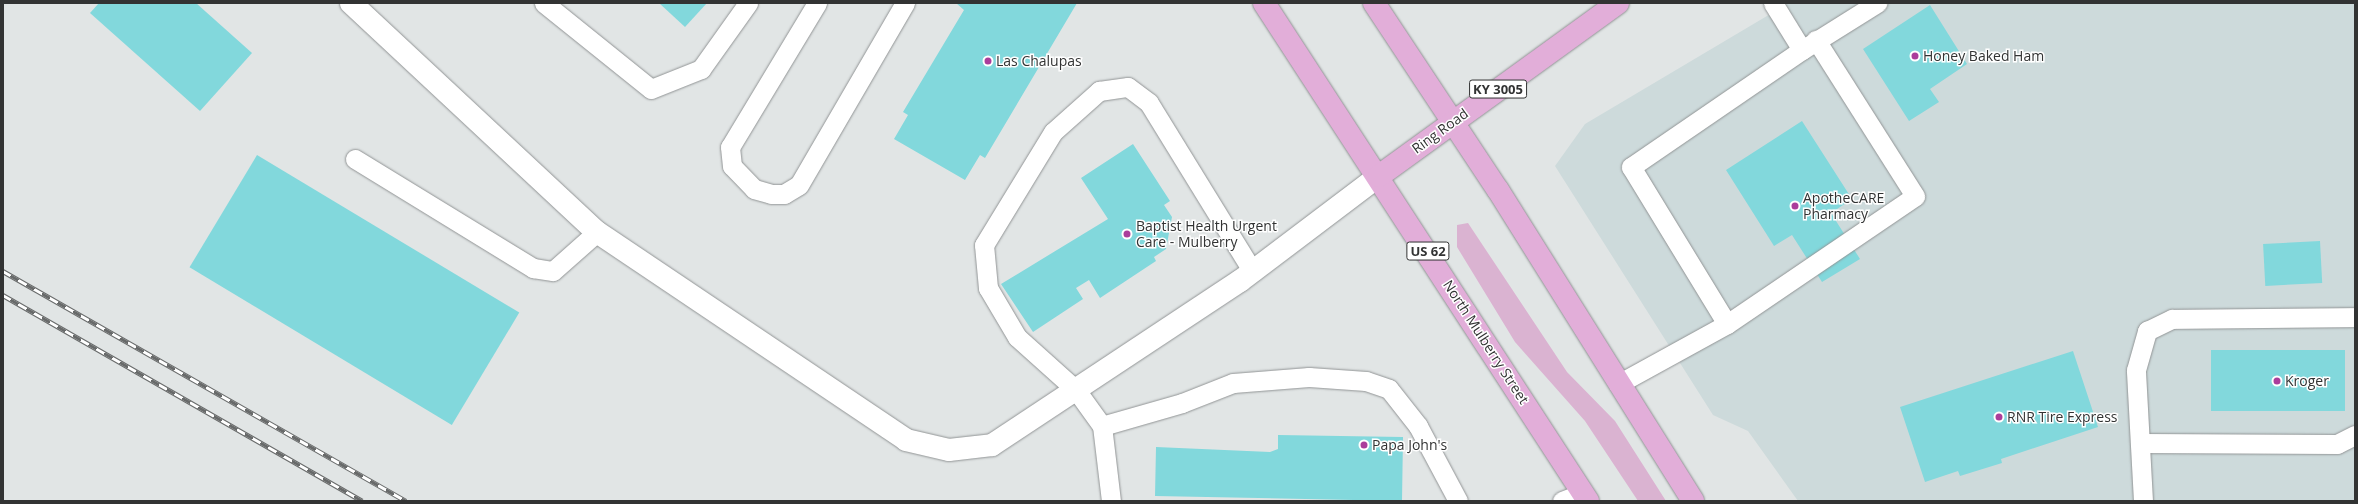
<!DOCTYPE html>
<style>
body{margin:0}
#map{position:relative;width:2358px;height:504px;overflow:hidden;background:#e1e5e5;font-family:"Open Sans",sans-serif}
div>[style]{position:absolute}
[style*='--x']{left:calc(var(--x)*1px);top:calc(var(--y)*1px);width:calc(var(--w)*1px);rotate:calc(var(--a)*1deg)}
.built>*{inset:0;background:#cddadb}
.green>*{inset:0;background:#dab3d1}
.building>*{inset:0;background:#82d8dc;transform-origin:0 0}
.roads{filter:drop-shadow(0 0 1px #919495) drop-shadow(0 0 1px #919495)}
.service>*{height:19px;margin:-9.5px;padding:0 9.5px;transform-origin:9.5px;border-radius:9.5px;background:#fff}
.minor>*{height:22px;margin:-11px;padding:0 11px;transform-origin:11px;border-radius:11px;background:#fff}
.primary>*{height:22px;margin:-11px;padding:0 11px;transform-origin:11px;border-radius:11px;background:#e2aed9}
.rail>*{height:4.5px;margin-top:-2.25px;transform-origin:0;background:repeating-linear-gradient(90deg,#fff 0 9px,#686a6a 0 18px);box-sizing:border-box;border-block:1px solid #686a6a}
.dots>*{width:11px;height:11px;translate:-50% -50%;box-sizing:border-box;border:2px solid #fff;border-radius:50%}
span{translate:-50% -50%;white-space:nowrap;text-align:center;line-height:1.15;-webkit-text-stroke:3px #fff;paint-order:stroke}
.shield-label span{padding:1px 3px;background:#fff;border:1px solid;border-radius:3px;-webkit-text-stroke-width:0}
.shield-label{font-size:13px;color:#323333;font-weight:700}
.poi-label{font-size:14px;color:#323333}
.left{translate:0 -50%;text-align:left}
.street-label{font-size:14px;color:#323333}
.frame{position:absolute;inset:0;border:4px solid #323333;pointer-events:none}
</style>
<div id="map">
<div class="built">
<i style="clip-path:polygon(1789px 3px,2355px 3px,2355px 501px,1798px 501px,1748px 431px,1713px 415px,1555px 166px,1585px 124px)"></i>
</div>
<div class="green">
<i style="clip-path:polygon(1468px 223px,1567px 372px,1615px 421px,1666px 501px,1638px 501px,1585px 421px,1515px 342px,1457px 247px,1457px 225px)"></i>
</div>
<div class="building">
<i style="clip-path:polygon(99px 3px,196px 3px,252px 53px,200px 111px,90px 13px)"></i>
<i style="clip-path:polygon(659px 3px,707px 3px,685px 27px)"></i>
<i style="clip-path:polygon(956px 3px,1077px 3px,985px 158px,980px 155px,965px 180px,894px 139px,908px 115px,903px 112px,964px 10px)"></i>
<i style="clip-path:polygon(1930px 5px,1967px 64px,1930px 89px,1939px 102px,1909px 121px,1863px 49px)"></i>
<i style="clip-path:polygon(1802px 121px,1852px 199px,1831px 213px,1860px 259px,1822px 282px,1792px 235px,1774px 246px,1726px 170px)"></i>
<i style="clip-path:polygon(1133px 144px,1170px 201px,1164px 205px,1172px 217px,1166px 249px,1154px 257px,1156px 261px,1100px 298px,1089px 280px,1076px 288px,1083px 299px,1033px 332px,1001px 284px,1108px 219px,1081px 178px)"></i>
<i style="left:257px;top:155px;width:306px;height:131px;rotate:31deg"></i>
<i style="left:2320px;top:241px;width:42px;height:57px;rotate:87deg"></i>
<i style="left:2211px;top:350px;width:134px;height:61px"></i>
<i style="clip-path:polygon(2073px 351px,2098px 427px,2001px 459px,2002px 463px,1960px 476px,1958px 471px,1925px 482px,1900px 407px)"></i>
<i style="clip-path:polygon(1278px 435px,1403px 437px,1402px 501px,1155px 496px,1156px 447px,1270px 452px,1278px 449px)"></i>
</div>
<div class="roads">
<div class="service">
<i style="--x:544;--y:3;--w:137;--a:38.8"></i>
<i style="--x:651;--y:89;--w:54;--a:-21.8"></i>
<i style="--x:701;--y:69;--w:81;--a:-54.5"></i>
<i style="--x:817;--y:3;--w:168;--a:121.1"></i>
<i style="--x:730;--y:147;--w:19;--a:84"></i>
<i style="--x:732;--y:166;--w:32;--a:46"></i>
<i style="--x:754;--y:189;--w:18;--a:16"></i>
<i style="--x:771;--y:194;--w:13;--a:0"></i>
<i style="--x:784;--y:194;--w:17;--a:-31"></i>
<i style="--x:799;--y:185;--w:211;--a:-59.8"></i>
<i style="--x:1773;--y:3;--w:55;--a:58.3"></i>
<i style="--x:355;--y:159;--w:209;--a:31.5"></i>
<i style="--x:533;--y:268;--w:20;--a:9"></i>
<i style="--x:553;--y:271;--w:59;--a:-41.6"></i>
<i style="--x:1727;--y:324;--w:227;--a:-34.2"></i>
<i style="--x:1915;--y:196;--w:185;--a:-122.4"></i>
<i style="--x:1618;--y:384;--w:124;--a:-28.8"></i>
<i style="--x:1727;--y:324;--w:184;--a:-121.4"></i>
<i style="--x:1631;--y:167;--w:207;--a:-34.4"></i>
<i style="--x:1802;--y:50;--w:89;--a:-32.1"></i>
<i style="--x:1102;--y:426;--w:83;--a:-16"></i>
<i style="--x:1182;--y:403;--w:55;--a:-21.4"></i>
<i style="--x:1233;--y:383;--w:76;--a:-4.5"></i>
<i style="--x:1309;--y:377;--w:57;--a:4"></i>
<i style="--x:1366;--y:381;--w:24;--a:19"></i>
<i style="--x:1389;--y:389;--w:47;--a:51.9"></i>
<i style="--x:1418;--y:426;--w:85;--a:61.9"></i>
<i style="--x:2140;--y:443;--w:197;--a:0.3"></i>
<i style="--x:2337;--y:444;--w:20;--a:-27"></i>
<i style="--x:1111;--y:501;--w:76;--a:-96.8"></i>
<i style="--x:1102;--y:426;--w:44;--a:-125.8"></i>
<i style="--x:1076;--y:390;--w:79;--a:-138.1"></i>
<i style="--x:1017;--y:337;--w:57;--a:-120.6"></i>
<i style="--x:988;--y:288;--w:43;--a:-95.3"></i>
<i style="--x:984;--y:245;--w:132;--a:-58.6"></i>
<i style="--x:1053;--y:132;--w:62;--a:-41.7"></i>
<i style="--x:1099;--y:91;--w:29;--a:-8"></i>
<i style="--x:1128;--y:87;--w:26;--a:37"></i>
<i style="--x:1149;--y:103;--w:198;--a:58.4"></i>
<i style="--x:1562;--y:501;--w:22;--a:-21"></i>
<i style="--x:2143;--y:501;--w:131;--a:-93.1"></i>
<i style="--x:2136;--y:370;--w:41;--a:-74.2"></i>
<i style="--x:2147;--y:331;--w:28;--a:-26"></i>
<i style="--x:2172;--y:319;--w:183;--a:-0.6"></i>
</div>
<div class="minor">
<i style="--x:351;--y:3;--w:336;--a:43"></i>
<i style="--x:597;--y:232;--w:372;--a:33.9"></i>
<i style="--x:906;--y:440;--w:44;--a:13.1"></i>
<i style="--x:949;--y:450;--w:43;--a:-6.6"></i>
<i style="--x:992;--y:445;--w:297;--a:-33.5"></i>
<i style="--x:1240;--y:281;--w:174;--a:-37.1"></i>
</div>
<div class="primary">
<i style="--x:1264;--y:3;--w:594;--a:56.95"></i>
<i style="--x:1374;--y:3;--w:224;--a:56.5"></i>
<i style="--x:1498;--y:190;--w:367;--a:57.9"></i>
<i style="--x:1379;--y:176;--w:295;--a:-35.9"></i>
</div>
</div>
<div class="rail">
<i style="--x:3;--y:271;--w:464;--a:29.7"></i>
<i style="--x:3;--y:295;--w:414;--a:29.8"></i>
</div>
<div class="dots">
<i style="left:1915px;top:56px;background:#ab3d9b"></i>
<i style="left:988px;top:61px;background:#ab3d9b"></i>
<i style="left:1795px;top:206px;background:#ab3d9b"></i>
<i style="left:1127px;top:234px;background:#ab3d9b"></i>
<i style="left:2277px;top:381px;background:#ab3d9b"></i>
<i style="left:1999px;top:417px;background:#ab3d9b"></i>
<i style="left:1364px;top:445px;background:#ab3d9b"></i>
</div>
<div class="shield-label">
<span style="left:1498px;top:89px">KY 3005</span>
<span style="left:1428px;top:251px">US 62</span>
</div>
<div class="poi-label">
<span class="left" style="left:1923px;top:56px">Honey Baked Ham</span>
<span class="left" style="left:996px;top:61px">Las Chalupas</span>
<span class="left" style="left:1803px;top:206px">ApotheCARE<br>Pharmacy</span>
<span class="left" style="left:1136px;top:234px">Baptist Health Urgent<br>Care - Mulberry</span>
<span class="left" style="left:2285px;top:381px">Kroger</span>
<span class="left" style="left:2007px;top:417px">RNR Tire Express</span>
<span class="left" style="left:1372px;top:445px">Papa John's</span>
</div>
<div class="street-label">
<span style="left:1440px;top:131px;rotate:-36deg">Ring Road</span>
<span style="left:1486px;top:342px;rotate:57deg">North Mulberry Street</span>
</div>
<div class="frame"></div>
</div>
